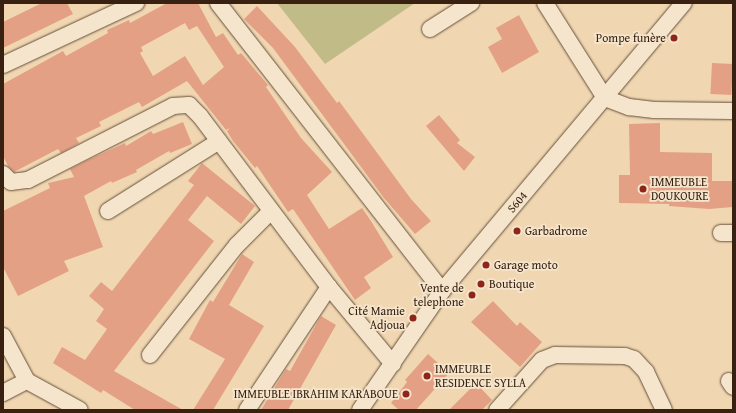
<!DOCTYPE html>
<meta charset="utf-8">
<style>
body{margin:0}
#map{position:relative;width:736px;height:413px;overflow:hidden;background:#f0d7b2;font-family:"Gentium Book Plus",serif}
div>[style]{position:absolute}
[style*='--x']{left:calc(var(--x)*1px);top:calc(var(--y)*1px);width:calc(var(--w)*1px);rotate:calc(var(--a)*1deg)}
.green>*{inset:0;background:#c1bc87}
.building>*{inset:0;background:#e4a085;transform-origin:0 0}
.roads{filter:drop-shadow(0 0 1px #664e38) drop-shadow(0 0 1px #664e38)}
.minor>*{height:16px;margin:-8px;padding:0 8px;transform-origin:8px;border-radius:8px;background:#f5e5cd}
.dots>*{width:11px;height:11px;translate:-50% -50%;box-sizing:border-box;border:2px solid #f5e5cd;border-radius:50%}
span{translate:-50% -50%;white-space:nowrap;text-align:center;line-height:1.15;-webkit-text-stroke:3.5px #f5e5cd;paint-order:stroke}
.poi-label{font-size:12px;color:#382110}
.right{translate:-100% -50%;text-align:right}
.left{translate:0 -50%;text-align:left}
.street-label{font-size:12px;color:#382110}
.frame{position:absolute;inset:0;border:4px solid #382110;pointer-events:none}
</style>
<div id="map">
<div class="green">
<i style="clip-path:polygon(277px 3px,415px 3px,325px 64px)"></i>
</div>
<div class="building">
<i style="clip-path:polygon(42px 3px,67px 3px,73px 14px,3px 48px,3px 22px)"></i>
<i style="clip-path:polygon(evenodd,167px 3px,198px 3px,216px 37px,223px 33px,238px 55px,241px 53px,268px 85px,266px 87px,301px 138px,332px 172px,307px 195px,329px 229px,362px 208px,371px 221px,393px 257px,364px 277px,371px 288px,355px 300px,293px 209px,288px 212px,257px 166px,255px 168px,233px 141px,227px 131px,230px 128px,226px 130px,187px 81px,142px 107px,139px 102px,99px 122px,101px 126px,76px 138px,79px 143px,61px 153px,58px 149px,14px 172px,8px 166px,3px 156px,3px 84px,63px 51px,66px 56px,108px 33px,107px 30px,129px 20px,130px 23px,167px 3px,185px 23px,189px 30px,197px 26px,224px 67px,203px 85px,185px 56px,153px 76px,140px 53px,143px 51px,141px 47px,185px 23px)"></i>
<i style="clip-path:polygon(257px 6px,295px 47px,337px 103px,339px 101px,411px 199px,431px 221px,415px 234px,384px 198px,273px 48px,244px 19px)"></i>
<i style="clip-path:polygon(519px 15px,539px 52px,502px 73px,488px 47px,502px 39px,496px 28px)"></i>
<i style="left:712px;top:63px;width:21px;height:31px;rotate:3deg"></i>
<i style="clip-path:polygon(439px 115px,460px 140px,457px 143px,475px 157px,464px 171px,426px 126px)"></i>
<i style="clip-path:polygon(183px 122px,192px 144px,170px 153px,169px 151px,136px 170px,137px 172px,112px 183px,111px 181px,84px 196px,103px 247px,64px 261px,69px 271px,18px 296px,3px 267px,3px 211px,50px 188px,48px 183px,74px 177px,70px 169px,90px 159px,125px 143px,126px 146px,151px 131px,153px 134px)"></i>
<i style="clip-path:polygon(660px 123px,660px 152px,712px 153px,712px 181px,733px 181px,733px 207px,709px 209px,669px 206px,669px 204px,619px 203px,619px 175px,630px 175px,629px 124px)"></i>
<i style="clip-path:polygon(202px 163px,255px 206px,241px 224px,207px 196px,188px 220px,214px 241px,114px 371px,183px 410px,135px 410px,103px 390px,101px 393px,53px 363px,62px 347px,85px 360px,107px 329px,96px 321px,104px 309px,89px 296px,101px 282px,112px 291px,194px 185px,188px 181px)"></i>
<i style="clip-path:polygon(242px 254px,254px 262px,229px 305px,264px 326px,213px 410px,193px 410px,225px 359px,189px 339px,210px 300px,213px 302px)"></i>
<i style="clip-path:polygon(493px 301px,517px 326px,520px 322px,542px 342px,520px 367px,471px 322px)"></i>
<i style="clip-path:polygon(321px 316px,336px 325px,288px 410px,261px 410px,286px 369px,290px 371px)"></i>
<i style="clip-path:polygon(428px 354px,449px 373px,416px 410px,399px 410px,391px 403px,407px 382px,405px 380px)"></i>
<i style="clip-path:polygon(476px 383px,492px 400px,482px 410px,449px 410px)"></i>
</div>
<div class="roads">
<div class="minor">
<i style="--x:218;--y:3;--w:365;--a:52.1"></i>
<i style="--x:545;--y:3;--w:112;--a:57.7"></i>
<i style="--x:605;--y:98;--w:26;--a:21"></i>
<i style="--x:629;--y:107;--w:25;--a:7"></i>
<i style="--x:654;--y:110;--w:79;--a:0.7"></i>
<i style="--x:430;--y:29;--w:49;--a:-32.4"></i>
<i style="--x:3;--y:65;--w:147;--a:-25"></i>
<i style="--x:3;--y:174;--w:11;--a:45"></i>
<i style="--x:11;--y:182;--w:17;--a:-7"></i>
<i style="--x:28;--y:180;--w:163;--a:-27"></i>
<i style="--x:173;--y:106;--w:16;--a:-4"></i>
<i style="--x:189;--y:105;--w:16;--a:45"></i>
<i style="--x:200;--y:116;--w:214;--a:53"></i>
<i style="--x:329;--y:287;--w:100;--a:50.3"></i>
<i style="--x:108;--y:211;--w:131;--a:-32.2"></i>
<i style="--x:721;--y:233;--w:12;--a:0"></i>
<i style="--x:3;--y:336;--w:51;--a:61.9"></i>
<i style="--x:150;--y:355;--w:140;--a:-51.7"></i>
<i style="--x:237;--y:245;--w:48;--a:-45"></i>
<i style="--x:729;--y:381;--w:7;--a:56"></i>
<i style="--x:3;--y:393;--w:27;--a:-27"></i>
<i style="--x:27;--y:381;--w:60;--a:28.7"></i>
<i style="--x:247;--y:410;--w:148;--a:-56.3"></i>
<i style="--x:360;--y:410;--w:145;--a:-55.4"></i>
<i style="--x:442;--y:291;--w:376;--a:-50"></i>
<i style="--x:497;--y:410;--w:67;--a:-48"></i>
<i style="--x:542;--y:360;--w:14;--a:-21"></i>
<i style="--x:555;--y:355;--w:70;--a:0.8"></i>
<i style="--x:625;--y:356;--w:9;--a:18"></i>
<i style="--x:634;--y:359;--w:18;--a:47"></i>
<i style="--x:646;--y:372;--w:42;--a:64.7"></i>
</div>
</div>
<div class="dots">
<i style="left:674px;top:38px;background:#8f2418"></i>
<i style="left:643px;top:189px;background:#8f2418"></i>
<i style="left:517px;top:231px;background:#8f2418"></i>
<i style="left:486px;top:265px;background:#8f2418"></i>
<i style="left:481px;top:284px;background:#8f2418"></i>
<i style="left:472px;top:295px;background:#8f2418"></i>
<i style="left:413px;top:318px;background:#8f2418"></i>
<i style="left:427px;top:376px;background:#8f2418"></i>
<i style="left:406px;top:394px;background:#8f2418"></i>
</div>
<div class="poi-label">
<span class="right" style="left:666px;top:38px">Pompe funère</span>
<span class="left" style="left:651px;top:189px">IMMEUBLE<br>DOUKOURE</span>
<span class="left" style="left:525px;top:231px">Garbadrome</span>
<span class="left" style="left:494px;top:265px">Garage moto</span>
<span class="left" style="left:489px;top:284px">Boutique</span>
<span class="right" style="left:464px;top:295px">Vente de<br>telephone</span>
<span class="right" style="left:405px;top:318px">Cité Mamie<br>Adjoua</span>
<span class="left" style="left:435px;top:376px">IMMEUBLE<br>RESIDENCE SYLLA</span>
<span class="right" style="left:398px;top:394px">IMMEUBLE IBRAHIM KARABOUE</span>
</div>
<div class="street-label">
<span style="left:517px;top:202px;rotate:-50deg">S604</span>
</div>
<div class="frame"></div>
</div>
